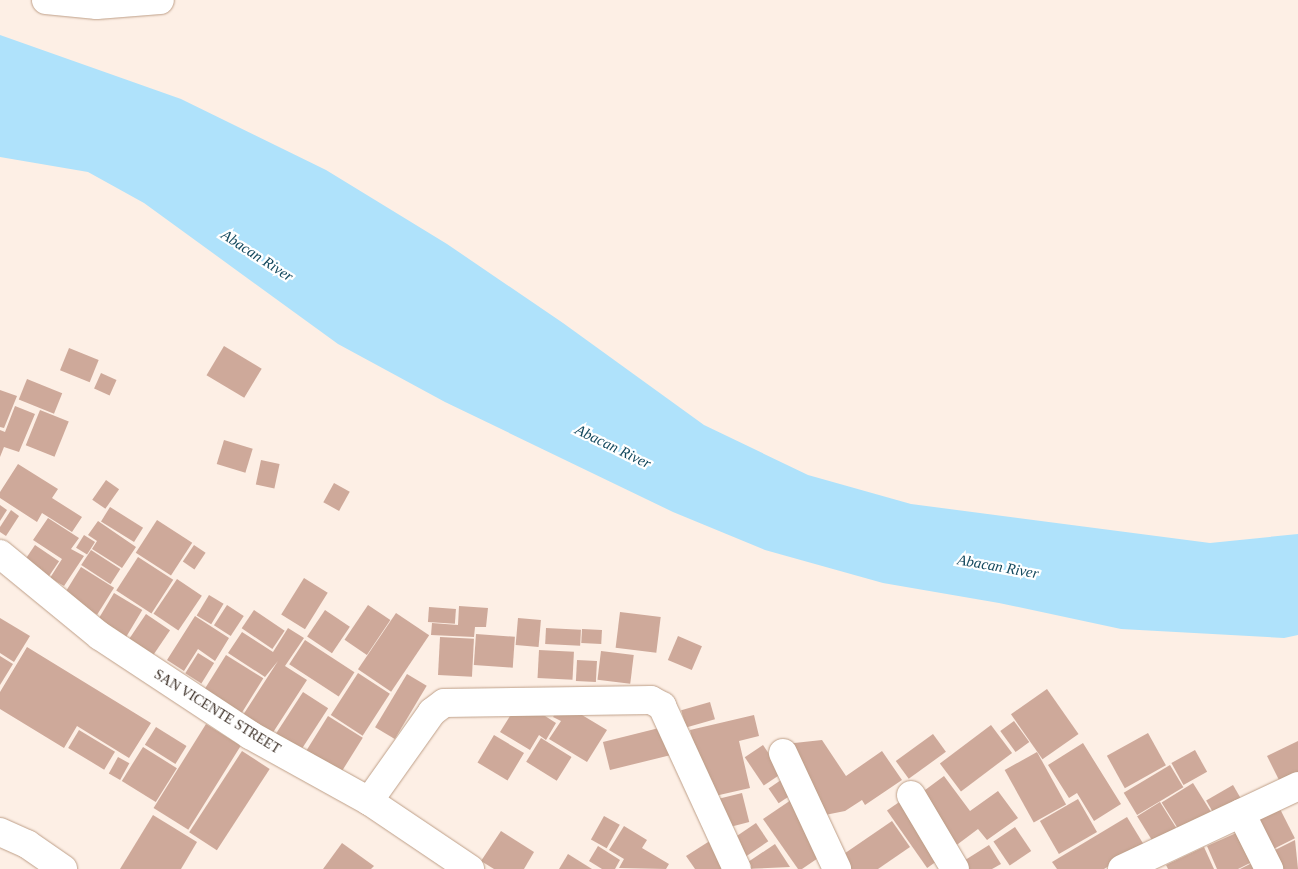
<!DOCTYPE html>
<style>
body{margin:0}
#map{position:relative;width:1298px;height:869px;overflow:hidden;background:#fdefe5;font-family:Georgia,serif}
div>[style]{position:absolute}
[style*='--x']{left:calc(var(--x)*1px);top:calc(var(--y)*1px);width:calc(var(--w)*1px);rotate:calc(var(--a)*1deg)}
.water>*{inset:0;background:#afe2fb}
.building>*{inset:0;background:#cea99a;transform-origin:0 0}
.roads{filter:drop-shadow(0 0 1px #be9f88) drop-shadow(0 0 1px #be9f88)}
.minor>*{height:28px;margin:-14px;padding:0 14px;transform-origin:14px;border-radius:14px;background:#fff}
.tertiary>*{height:28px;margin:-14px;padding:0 14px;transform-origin:14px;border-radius:14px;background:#fff}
span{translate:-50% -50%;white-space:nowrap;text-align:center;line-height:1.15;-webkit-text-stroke:4.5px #fff;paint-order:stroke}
.street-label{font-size:14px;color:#382b22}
.water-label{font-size:15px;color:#14495e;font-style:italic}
</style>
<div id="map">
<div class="water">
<i style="clip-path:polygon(0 35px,181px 99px,326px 170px,447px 244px,563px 323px,704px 425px,808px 475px,911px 504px,1210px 543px,1298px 534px,1298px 635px,1284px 638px,1121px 629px,999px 603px,883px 583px,765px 550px,673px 512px,445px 402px,338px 344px,144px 203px,88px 172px,0 157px)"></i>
</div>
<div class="building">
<i style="left:224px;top:346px;width:44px;height:34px;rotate:31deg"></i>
<i style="left:69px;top:348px;width:32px;height:24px;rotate:22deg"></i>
<i style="left:101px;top:373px;width:17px;height:17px;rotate:24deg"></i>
<i style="left:27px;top:379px;width:38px;height:22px;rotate:22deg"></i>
<i style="clip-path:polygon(0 390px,17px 396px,4px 428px,0 427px)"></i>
<i style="clip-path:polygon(15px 406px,35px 414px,19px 452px,4px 447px,0 457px,0 430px,5px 432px)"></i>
<i style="left:40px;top:410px;width:31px;height:38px;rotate:22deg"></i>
<i style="left:224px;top:440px;width:30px;height:25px;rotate:17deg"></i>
<i style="left:261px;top:460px;width:19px;height:25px;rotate:12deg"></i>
<i style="clip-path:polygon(18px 464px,58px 489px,52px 498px,82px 517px,72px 532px,42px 513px,37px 522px,0 498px,0 492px)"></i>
<i style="left:106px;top:480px;width:16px;height:24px;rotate:35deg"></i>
<i style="left:334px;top:483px;width:18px;height:22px;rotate:29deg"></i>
<i style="clip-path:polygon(0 505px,7px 510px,0 521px)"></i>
<i style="left:110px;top:507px;width:39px;height:17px;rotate:32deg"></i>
<i style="clip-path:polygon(11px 510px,19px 516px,6px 536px,0 532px,0 527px)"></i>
<i style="clip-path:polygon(48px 518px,79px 538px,71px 549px,84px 556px,64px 586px,50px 578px,62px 559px,33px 540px)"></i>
<i style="left:157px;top:520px;width:42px;height:39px;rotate:33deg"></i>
<i style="clip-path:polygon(98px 521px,136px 547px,122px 568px,92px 549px,97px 541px,88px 535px)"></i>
<i style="left:84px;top:535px;width:13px;height:15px;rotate:32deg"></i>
<i style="left:35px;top:545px;width:29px;height:22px;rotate:34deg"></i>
<i style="left:194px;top:545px;width:14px;height:20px;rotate:34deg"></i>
<i style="left:91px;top:550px;width:35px;height:18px;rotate:33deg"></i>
<i style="left:138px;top:557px;width:42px;height:40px;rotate:33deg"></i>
<i style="left:81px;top:567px;width:39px;height:32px;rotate:32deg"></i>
<i style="left:304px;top:578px;width:28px;height:43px;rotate:32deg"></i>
<i style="left:177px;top:579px;width:30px;height:42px;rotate:34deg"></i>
<i style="left:114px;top:593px;width:33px;height:32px;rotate:31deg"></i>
<i style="left:209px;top:595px;width:17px;height:24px;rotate:31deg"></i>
<i style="left:227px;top:605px;width:20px;height:24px;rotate:33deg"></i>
<i style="left:368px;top:605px;width:27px;height:42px;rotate:34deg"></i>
<i style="clip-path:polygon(459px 606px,488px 608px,486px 627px,475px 627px,474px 637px,431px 635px,432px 623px,458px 625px)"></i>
<i style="left:429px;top:607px;width:27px;height:15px;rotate:4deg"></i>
<i style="left:254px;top:610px;width:37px;height:22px;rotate:34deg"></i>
<i style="left:325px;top:610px;width:30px;height:32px;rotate:34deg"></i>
<i style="left:620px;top:612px;width:41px;height:36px;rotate:7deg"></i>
<i style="left:396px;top:613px;width:40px;height:68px;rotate:34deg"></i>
<i style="left:146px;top:614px;width:29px;height:39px;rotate:34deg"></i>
<i style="clip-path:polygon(195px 616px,229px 638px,215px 661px,198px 649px,184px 671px,167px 660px)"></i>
<i style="clip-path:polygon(0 618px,30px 636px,14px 662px,0 653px)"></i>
<i style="left:518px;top:618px;width:23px;height:27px;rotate:5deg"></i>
<i style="clip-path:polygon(288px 628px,304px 638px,285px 666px,307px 680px,272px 734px,243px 715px,278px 661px,265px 677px,228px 653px,242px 632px,273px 652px)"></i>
<i style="left:546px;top:628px;width:35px;height:16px;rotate:3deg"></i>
<i style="left:582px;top:629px;width:20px;height:14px;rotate:3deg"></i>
<i style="left:476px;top:634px;width:39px;height:31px;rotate:4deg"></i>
<i style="left:678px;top:636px;width:26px;height:26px;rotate:23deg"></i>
<i style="left:440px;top:637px;width:34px;height:38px;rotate:3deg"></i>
<i style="left:305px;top:640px;width:59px;height:29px;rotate:33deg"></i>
<i style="clip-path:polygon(27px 647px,151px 723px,129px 758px,77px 726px,64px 748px,0 709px,0 692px)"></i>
<i style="left:539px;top:650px;width:35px;height:28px;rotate:3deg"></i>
<i style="left:601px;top:651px;width:33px;height:29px;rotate:7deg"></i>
<i style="left:198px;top:653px;width:19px;height:24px;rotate:32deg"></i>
<i style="left:226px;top:655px;width:44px;height:44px;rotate:32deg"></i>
<i style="clip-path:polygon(0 656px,13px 664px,0 685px)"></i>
<i style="left:577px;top:660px;width:20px;height:21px;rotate:3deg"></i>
<i style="left:358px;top:673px;width:38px;height:50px;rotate:33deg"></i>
<i style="left:407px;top:674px;width:23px;height:62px;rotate:31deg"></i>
<i style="left:1047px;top:689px;width:55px;height:44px;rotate:55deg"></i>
<i style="left:303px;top:692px;width:30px;height:53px;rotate:33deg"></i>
<i style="clip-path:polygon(520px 700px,556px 723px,546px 740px,539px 735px,530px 750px,500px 732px)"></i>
<i style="left:710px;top:702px;width:18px;height:30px;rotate:74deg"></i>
<i style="clip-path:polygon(562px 703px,607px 730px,587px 762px,549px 739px,561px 721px,553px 717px)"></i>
<i style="clip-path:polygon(754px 715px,759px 736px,739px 741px,750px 788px,706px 798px,690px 730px)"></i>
<i style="left:328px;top:716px;width:41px;height:43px;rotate:32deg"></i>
<i style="left:1014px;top:721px;width:26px;height:17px;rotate:54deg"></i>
<i style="left:206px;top:724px;width:41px;height:99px;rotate:32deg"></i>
<i style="left:991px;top:725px;width:35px;height:64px;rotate:53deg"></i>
<i style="left:667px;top:726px;width:29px;height:66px;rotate:76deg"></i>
<i style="left:156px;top:727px;width:36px;height:21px;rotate:32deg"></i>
<i style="left:79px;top:730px;width:42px;height:21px;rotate:31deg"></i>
<i style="left:1148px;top:733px;width:37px;height:47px;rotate:61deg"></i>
<i style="left:933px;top:734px;width:22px;height:46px;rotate:54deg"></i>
<i style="left:494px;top:735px;width:35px;height:32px;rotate:31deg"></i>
<i style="left:541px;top:738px;width:36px;height:28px;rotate:32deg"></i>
<i style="clip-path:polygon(822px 740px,846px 776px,882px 751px,902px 780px,865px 805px,862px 800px,845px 811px,825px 815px,785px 744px)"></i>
<i style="clip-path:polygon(1298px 741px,1298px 779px,1282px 786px,1267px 756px)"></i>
<i style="clip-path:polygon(1083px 743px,1121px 804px,1094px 821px,1077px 793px,1069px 798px,1048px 765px)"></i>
<i style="left:763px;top:745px;width:34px;height:22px;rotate:56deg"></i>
<i style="left:143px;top:747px;width:40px;height:40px;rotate:32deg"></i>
<i style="left:1195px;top:750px;width:25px;height:27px;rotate:61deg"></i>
<i style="left:242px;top:751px;width:33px;height:97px;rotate:33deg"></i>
<i style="left:1037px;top:752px;width:60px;height:37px;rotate:61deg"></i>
<i style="left:118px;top:757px;width:13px;height:19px;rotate:29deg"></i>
<i style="left:1170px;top:765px;width:26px;height:54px;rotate:59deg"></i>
<i style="clip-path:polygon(944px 776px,970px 811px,998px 791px,1018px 818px,987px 840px,978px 829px,954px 847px,917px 796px)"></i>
<i style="left:781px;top:780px;width:18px;height:15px;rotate:56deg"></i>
<i style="left:1193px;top:783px;width:38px;height:37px;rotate:58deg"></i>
<i style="left:1233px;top:785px;width:24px;height:31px;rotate:60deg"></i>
<i style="left:742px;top:793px;width:30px;height:27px;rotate:76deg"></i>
<i style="left:905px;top:798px;width:70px;height:22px;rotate:55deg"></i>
<i style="left:1078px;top:799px;width:38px;height:44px;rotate:60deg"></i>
<i style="clip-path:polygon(791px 800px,827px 852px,802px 869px,798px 869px,763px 819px)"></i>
<i style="left:1160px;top:802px;width:34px;height:27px;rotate:58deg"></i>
<i style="left:1279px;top:807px;width:35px;height:34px;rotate:63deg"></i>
<i style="clip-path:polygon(153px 815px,197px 842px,181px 869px,120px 869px)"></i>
<i style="left:604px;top:816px;width:18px;height:27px;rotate:29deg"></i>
<i style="clip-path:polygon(1127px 817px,1144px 845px,1104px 869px,1057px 869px,1052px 862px)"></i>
<i style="clip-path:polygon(892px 821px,910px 847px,878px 869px,841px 869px,835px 860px)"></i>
<i style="left:756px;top:823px;width:22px;height:32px;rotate:56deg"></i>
<i style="clip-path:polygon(624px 826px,647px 840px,642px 848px,669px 864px,666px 869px,619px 868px,624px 859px,609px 850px)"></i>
<i style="left:1015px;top:827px;width:29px;height:26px;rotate:56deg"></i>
<i style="clip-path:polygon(1243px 830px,1256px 860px,1238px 869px,1217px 869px,1207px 846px)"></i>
<i style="clip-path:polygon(501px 831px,534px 852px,524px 869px,494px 869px,481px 861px)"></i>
<i style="clip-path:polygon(716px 837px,734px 869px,695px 869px,686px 856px)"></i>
<i style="clip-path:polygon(1295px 840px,1298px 869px,1277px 869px,1269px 853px)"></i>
<i style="clip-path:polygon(342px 843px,374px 866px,371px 869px,323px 869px)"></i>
<i style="clip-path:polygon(775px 844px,790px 867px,744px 869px,742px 866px)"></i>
<i style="clip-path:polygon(989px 845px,1001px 864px,992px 869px,967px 869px,962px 862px)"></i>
<i style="clip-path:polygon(598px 846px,620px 860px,615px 869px,602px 869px,589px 861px)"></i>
<i style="clip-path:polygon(1204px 847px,1214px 869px,1168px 869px,1166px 865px)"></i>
<i style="clip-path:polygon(568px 854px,592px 869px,559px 869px)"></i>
<i style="clip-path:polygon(1258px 860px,1262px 869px,1240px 869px)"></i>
</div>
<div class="roads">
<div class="minor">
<i style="--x:0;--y:554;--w:129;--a:39.4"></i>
<i style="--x:100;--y:636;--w:180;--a:33.4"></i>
<i style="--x:250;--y:735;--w:136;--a:29"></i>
<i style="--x:369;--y:801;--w:122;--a:34"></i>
<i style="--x:783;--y:753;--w:128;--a:65"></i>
<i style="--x:911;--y:795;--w:86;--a:59.3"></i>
<i style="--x:369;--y:801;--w:109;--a:-54.7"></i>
<i style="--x:432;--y:712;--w:15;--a:-37"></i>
<i style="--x:444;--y:703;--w:207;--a:-0.8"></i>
<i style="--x:651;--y:700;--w:13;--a:29"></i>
<i style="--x:662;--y:706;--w:179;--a:65.3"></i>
<i style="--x:1241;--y:813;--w:63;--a:63.4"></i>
<i style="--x:0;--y:832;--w:30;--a:24"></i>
<i style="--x:27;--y:844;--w:44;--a:34.8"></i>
<i style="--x:1122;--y:869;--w:195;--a:-25.2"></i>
</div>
<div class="tertiary">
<i style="--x:46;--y:0;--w:51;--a:5.6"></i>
<i style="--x:97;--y:5;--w:63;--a:-4.5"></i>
</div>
</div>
<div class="street-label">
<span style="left:217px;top:712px;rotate:32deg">SAN VICENTE STREET</span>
</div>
<div class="water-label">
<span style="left:257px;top:256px;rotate:33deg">Abacan River</span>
<span style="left:613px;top:447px;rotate:26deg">Abacan River</span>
<span style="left:998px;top:567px;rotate:10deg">Abacan River</span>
</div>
</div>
